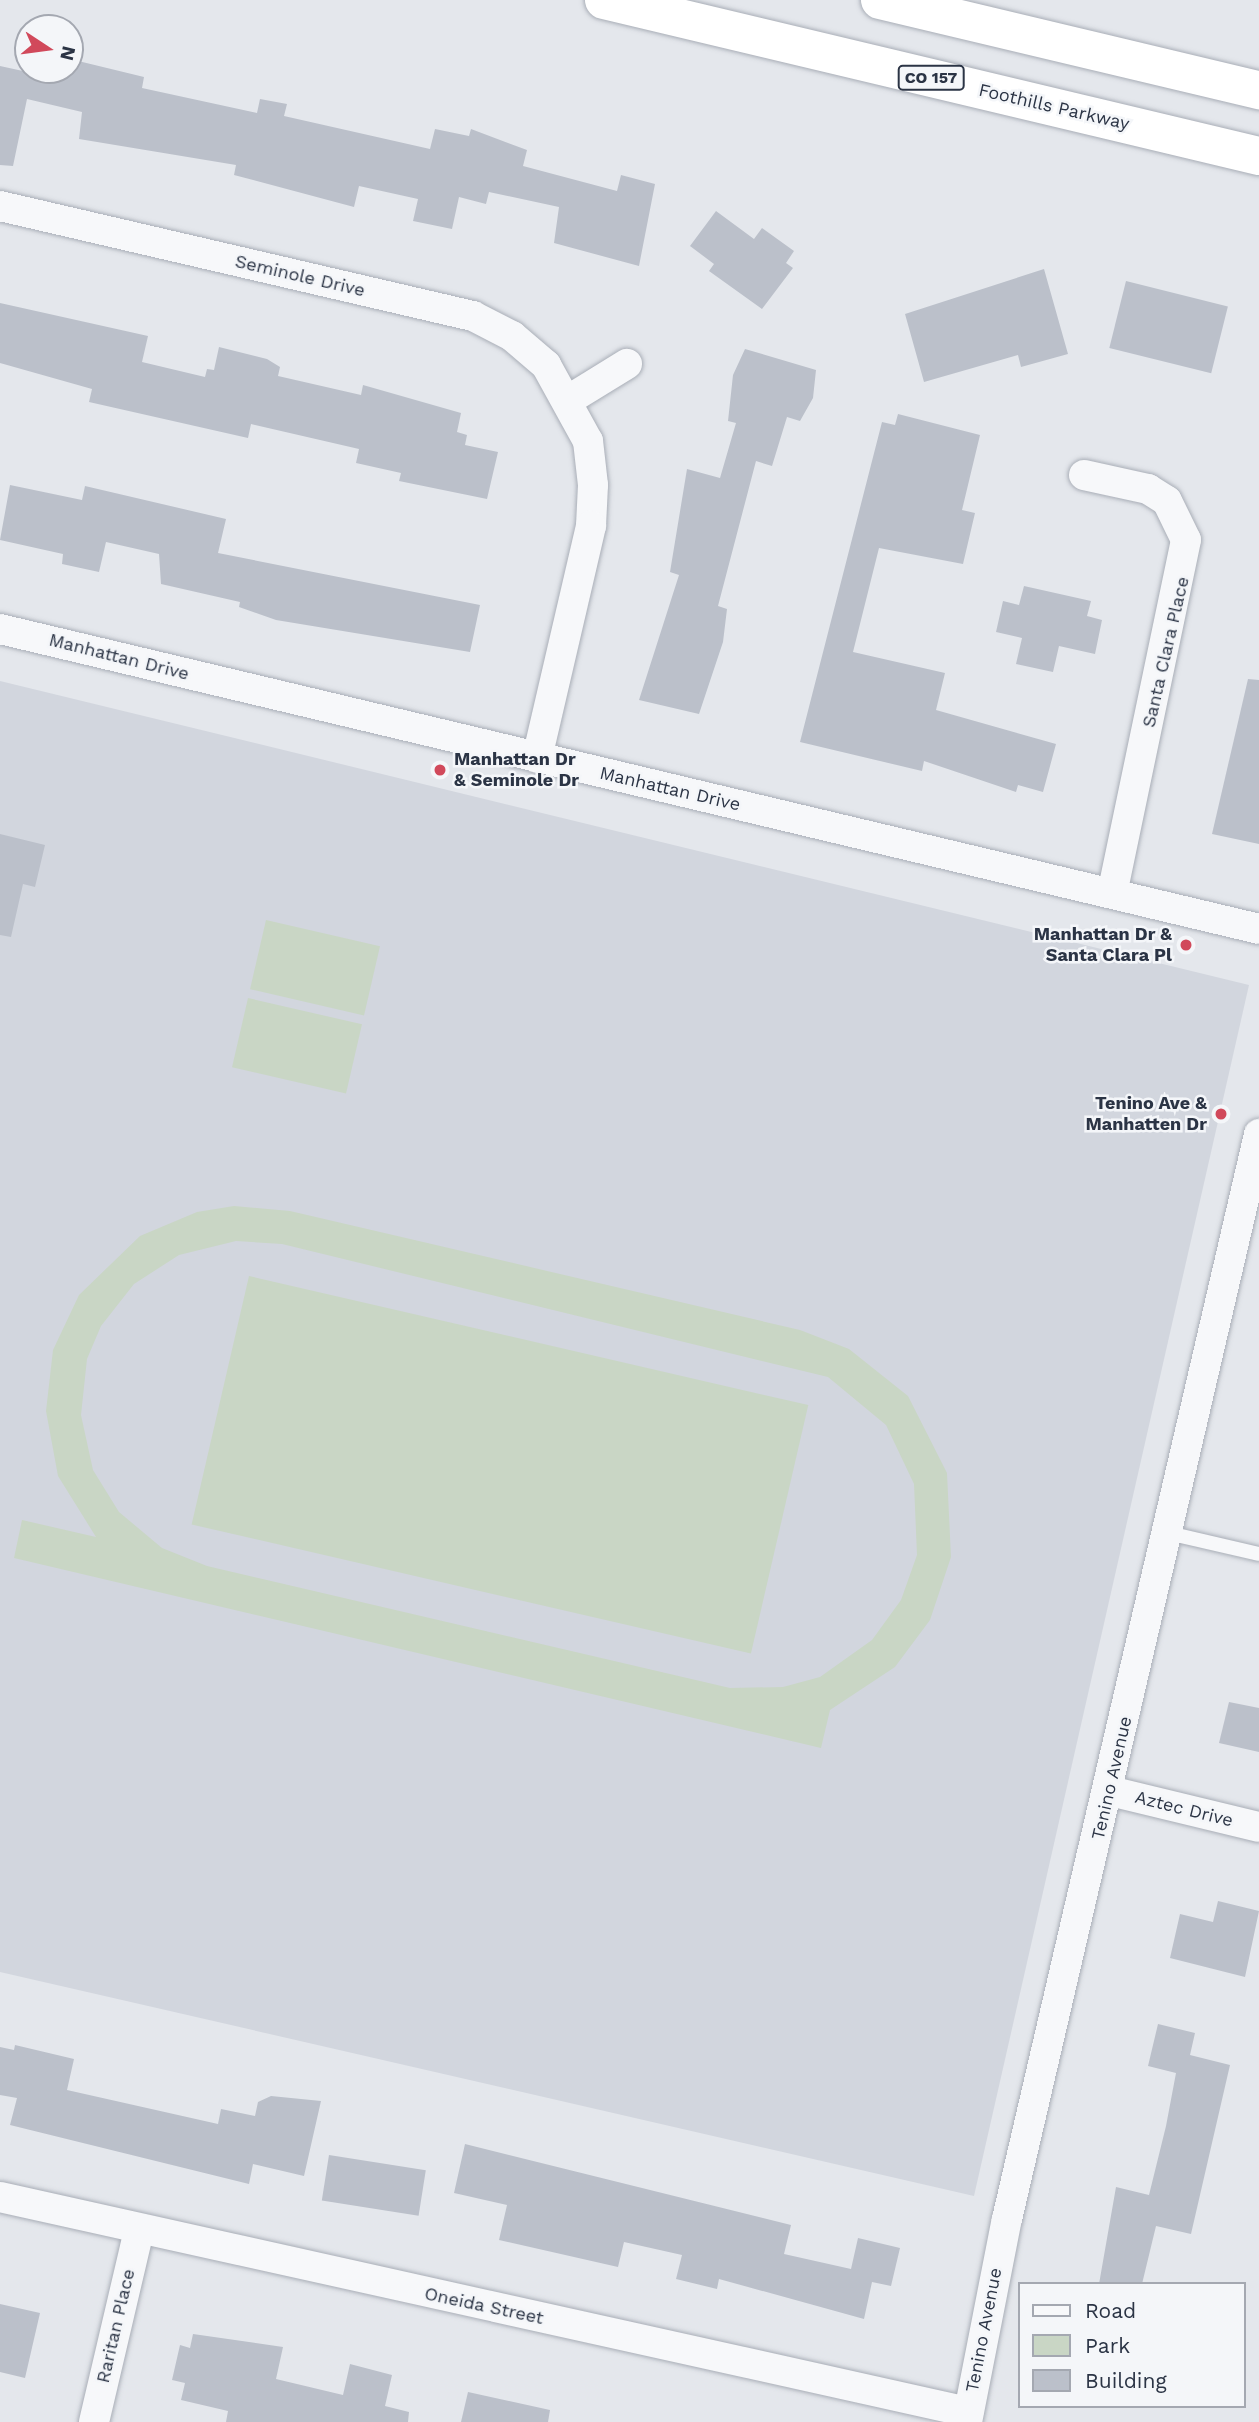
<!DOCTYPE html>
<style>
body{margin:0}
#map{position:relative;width:1259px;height:2422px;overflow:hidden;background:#e4e7ec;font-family:"Work Sans",sans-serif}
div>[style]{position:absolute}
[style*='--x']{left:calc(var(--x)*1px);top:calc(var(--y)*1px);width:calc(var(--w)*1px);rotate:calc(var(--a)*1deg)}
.built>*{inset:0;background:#d2d6de}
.green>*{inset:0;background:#c9d6c5;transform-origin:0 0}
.building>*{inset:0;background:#bbc0ca;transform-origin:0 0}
.roads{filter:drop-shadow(0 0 2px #a9aeb7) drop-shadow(0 0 2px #a9aeb7)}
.lane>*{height:14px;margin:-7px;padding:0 7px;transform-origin:7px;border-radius:7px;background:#f7f8fa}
.street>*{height:30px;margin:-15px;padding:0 15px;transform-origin:15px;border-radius:15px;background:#f7f8fa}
.highway>*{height:38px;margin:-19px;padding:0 19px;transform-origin:19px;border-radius:19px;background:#fff}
.dots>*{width:19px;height:19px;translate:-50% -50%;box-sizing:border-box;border:4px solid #f4f6f9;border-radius:50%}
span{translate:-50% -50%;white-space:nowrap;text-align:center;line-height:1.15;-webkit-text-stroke:5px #f4f6f9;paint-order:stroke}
.shield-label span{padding:2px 5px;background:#f4f6f9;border:2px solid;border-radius:5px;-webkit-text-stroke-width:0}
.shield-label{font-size:16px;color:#2b3445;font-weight:700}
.street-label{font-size:18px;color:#2b3445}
.poi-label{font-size:18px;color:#2b3445;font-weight:700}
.left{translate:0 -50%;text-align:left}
.right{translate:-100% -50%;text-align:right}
.legend{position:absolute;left:1018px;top:2282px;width:228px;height:126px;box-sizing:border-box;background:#f4f6f9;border:2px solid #a4a8b1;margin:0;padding:9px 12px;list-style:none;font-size:21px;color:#2b3445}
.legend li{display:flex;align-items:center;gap:14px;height:35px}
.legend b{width:35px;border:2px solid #a4a8b1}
.north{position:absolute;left:14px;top:14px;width:70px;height:70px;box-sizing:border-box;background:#f4f6f9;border:2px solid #a4a8b1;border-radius:50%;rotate:103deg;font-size:19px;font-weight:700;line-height:28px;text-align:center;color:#2b3445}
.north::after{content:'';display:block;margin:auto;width:24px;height:32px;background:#d1495b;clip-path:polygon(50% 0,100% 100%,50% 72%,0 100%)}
</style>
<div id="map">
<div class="built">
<i style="clip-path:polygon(0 681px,1249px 985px,974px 2196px,0 1972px)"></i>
</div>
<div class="green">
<i style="left:266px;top:920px;width:117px;height:71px;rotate:13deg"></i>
<i style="left:248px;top:998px;width:117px;height:71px;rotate:13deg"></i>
<i style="clip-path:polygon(evenodd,234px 1206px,290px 1211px,800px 1330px,849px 1349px,908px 1396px,947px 1473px,951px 1557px,930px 1620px,895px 1667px,830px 1710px,821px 1748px,14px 1558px,22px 1520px,96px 1537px,58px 1476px,46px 1411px,53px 1350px,79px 1295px,140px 1236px,197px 1212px,234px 1206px,236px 1241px,282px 1244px,828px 1377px,886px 1425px,914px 1484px,917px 1555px,901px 1600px,872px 1640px,820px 1677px,783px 1687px,730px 1688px,207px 1566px,162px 1548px,119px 1512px,93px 1470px,81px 1415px,87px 1359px,101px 1326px,134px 1284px,179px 1255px,236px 1241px)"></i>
<i style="left:249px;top:1276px;width:574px;height:255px;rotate:13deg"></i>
</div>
<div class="building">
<i style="clip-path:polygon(70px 59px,144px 77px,142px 88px,257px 113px,260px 99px,287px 104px,284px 116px,430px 149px,435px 129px,469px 136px,471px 129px,527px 150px,523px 166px,617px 191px,621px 175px,655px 184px,639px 266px,554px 243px,559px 207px,489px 192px,486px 204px,459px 197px,452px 229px,413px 221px,418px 199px,359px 186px,354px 207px,234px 175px,236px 165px,79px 139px,82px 112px,27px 99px,13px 166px,0 165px,0 66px,55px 78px,56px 70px,70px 70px)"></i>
<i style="clip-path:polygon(716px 211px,754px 239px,762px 228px,794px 251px,786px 263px,793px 268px,762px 309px,709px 271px,714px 264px,690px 246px)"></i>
<i style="clip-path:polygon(1044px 269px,1068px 354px,1021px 367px,1018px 355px,924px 382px,905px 314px)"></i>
<i style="left:1126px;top:281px;width:105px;height:69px;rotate:14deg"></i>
<i style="clip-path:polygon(0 303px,148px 336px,142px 362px,205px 377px,207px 369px,214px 370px,219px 347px,267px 359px,280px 367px,278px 376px,361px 395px,363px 385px,461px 413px,457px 432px,467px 435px,465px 445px,498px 452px,487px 499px,399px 481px,401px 473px,356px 463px,359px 449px,251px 424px,248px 438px,89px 402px,92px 389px,0 363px)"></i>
<i style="clip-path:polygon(745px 349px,816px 370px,813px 398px,800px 421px,787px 417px,772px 466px,756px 461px,718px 606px,727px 609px,723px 642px,699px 714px,639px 700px,679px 575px,670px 572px,687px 469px,720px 478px,736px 423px,728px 421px,733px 375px)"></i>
<i style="clip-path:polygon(898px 414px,980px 435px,962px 510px,975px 513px,963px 564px,879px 548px,853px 652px,945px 673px,936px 710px,1056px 744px,1043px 792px,1018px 785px,1016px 792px,924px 761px,922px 771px,800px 742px,882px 422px,895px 425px)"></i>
<i style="clip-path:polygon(10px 485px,82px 500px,85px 486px,226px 519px,218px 553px,480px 605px,470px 652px,276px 620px,239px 607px,240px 602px,161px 584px,159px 554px,106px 542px,99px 572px,62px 564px,63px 554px,0 540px)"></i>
<i style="clip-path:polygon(1024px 586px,1091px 601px,1087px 616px,1102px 620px,1095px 654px,1059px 646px,1053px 672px,1016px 664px,1022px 638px,996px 632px,1003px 601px,1019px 605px)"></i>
<i style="clip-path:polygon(1248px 679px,1259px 680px,1259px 844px,1212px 834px)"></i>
<i style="clip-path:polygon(0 834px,45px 845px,35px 887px,23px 884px,11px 937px,0 935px)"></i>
<i style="clip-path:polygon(1229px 1702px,1259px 1708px,1259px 1752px,1219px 1743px)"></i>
<i style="clip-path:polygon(1218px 1901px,1259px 1911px,1245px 1977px,1170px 1958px,1180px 1914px,1213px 1922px)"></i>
<i style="clip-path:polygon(1158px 2024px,1195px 2033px,1190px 2055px,1230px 2065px,1191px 2234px,1156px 2226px,1142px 2284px,1099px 2284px,1116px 2187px,1149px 2195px,1166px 2126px,1176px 2073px,1148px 2066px)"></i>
<i style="clip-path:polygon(15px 2045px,74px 2059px,67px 2090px,218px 2124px,221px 2109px,255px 2116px,258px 2102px,271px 2096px,321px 2101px,304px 2176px,253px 2164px,249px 2184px,10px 2125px,17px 2098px,0 2095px,0 2047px,14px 2050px)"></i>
<i style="clip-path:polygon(465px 2144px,791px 2225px,784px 2254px,851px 2269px,858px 2238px,900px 2248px,891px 2286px,872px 2282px,864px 2319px,719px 2279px,717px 2289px,676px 2279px,682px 2255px,624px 2242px,618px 2267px,499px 2240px,507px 2205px,454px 2193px)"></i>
<i style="left:329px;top:2155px;width:98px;height:46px;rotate:9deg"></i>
<i style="clip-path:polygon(0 2304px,40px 2313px,25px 2378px,0 2372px)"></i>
<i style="clip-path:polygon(193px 2334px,283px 2347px,276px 2379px,343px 2395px,350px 2364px,392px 2375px,385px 2406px,409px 2412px,408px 2422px,226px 2422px,228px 2411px,181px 2400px,185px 2383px,172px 2380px,180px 2345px,190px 2348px)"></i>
<i style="clip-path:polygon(468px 2392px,550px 2410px,548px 2422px,461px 2422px)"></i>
</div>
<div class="roads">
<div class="lane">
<i style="--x:1168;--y:1533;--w:93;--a:13"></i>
</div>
<div class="street">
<i style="--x:0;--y:206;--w:486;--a:13.1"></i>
<i style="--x:473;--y:316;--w:44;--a:27.1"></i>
<i style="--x:512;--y:336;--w:45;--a:40.5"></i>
<i style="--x:546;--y:365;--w:87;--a:61.1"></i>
<i style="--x:588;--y:441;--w:44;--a:83.5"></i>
<i style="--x:593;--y:485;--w:41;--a:92.8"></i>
<i style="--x:591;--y:526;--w:238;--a:103.1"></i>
<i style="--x:570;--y:399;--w:67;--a:-31.6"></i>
<i style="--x:1084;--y:475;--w:66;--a:12.3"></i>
<i style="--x:1148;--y:489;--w:22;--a:32"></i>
<i style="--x:1167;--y:501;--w:43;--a:64"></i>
<i style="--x:1186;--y:540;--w:361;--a:101.8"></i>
<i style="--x:0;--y:629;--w:1294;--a:13.4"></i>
<i style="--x:1110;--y:1791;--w:153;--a:13.6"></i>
<i style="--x:0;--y:2197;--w:992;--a:12.52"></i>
<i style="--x:94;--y:2422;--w:197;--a:-76.8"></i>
<i style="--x:967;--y:2422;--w:207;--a:-78.9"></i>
<i style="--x:1007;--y:2219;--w:1114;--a:-76.92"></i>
</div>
<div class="highway">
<i style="--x:604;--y:0;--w:673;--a:13.4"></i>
<i style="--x:880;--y:0;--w:390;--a:13.4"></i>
</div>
</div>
<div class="dots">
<i style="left:440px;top:770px;background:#d1495b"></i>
<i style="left:1186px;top:945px;background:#d1495b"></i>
<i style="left:1221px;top:1114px;background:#d1495b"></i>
</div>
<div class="shield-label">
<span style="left:931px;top:78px">CO 157</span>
</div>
<div class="street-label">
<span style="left:1054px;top:107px;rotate:13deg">Foothills Parkway</span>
<span style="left:300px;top:276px;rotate:13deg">Seminole Drive</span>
<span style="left:1166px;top:652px;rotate:-77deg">Santa Clara Place</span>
<span style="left:119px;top:657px;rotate:14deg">Manhattan Drive</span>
<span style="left:670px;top:789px;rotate:13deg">Manhattan Drive</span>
<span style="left:1112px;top:1778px;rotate:-77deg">Tenino Avenue</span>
<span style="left:1184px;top:1809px;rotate:14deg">Aztec Drive</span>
<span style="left:484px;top:2306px;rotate:12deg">Oneida Street</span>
<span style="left:116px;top:2326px;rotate:-77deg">Raritan Place</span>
<span style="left:984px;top:2330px;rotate:-79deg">Tenino Avenue</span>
</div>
<div class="poi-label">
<span class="left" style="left:454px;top:770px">Manhattan Dr<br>&amp; Seminole Dr</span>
<span class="right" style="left:1172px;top:945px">Manhattan Dr &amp;<br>Santa Clara Pl</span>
<span class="right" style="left:1207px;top:1114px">Tenino Ave &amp;<br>Manhatten Dr</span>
</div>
<ul class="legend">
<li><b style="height:9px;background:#f7f8fa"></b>Road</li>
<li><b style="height:19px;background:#c9d6c5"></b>Park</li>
<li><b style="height:19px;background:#bbc0ca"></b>Building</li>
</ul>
<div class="north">N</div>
</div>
